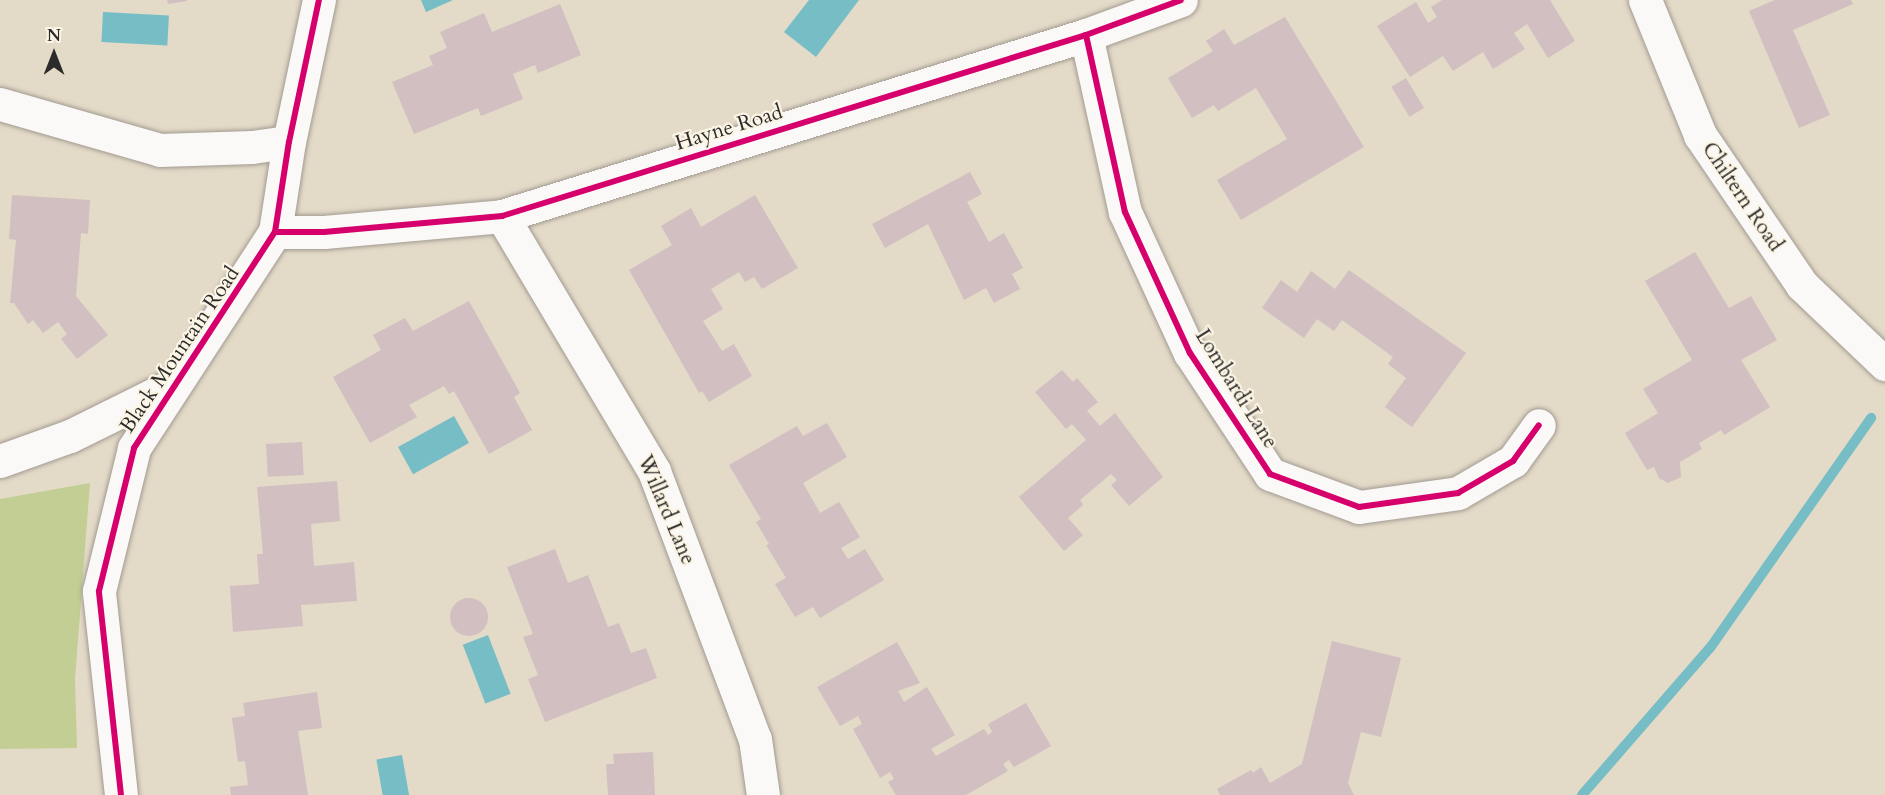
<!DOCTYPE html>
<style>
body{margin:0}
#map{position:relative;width:1885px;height:795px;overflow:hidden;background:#e4dac8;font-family:Cardo,serif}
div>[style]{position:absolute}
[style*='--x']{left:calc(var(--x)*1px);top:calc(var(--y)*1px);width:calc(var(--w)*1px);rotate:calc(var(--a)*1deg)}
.green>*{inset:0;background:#c3ce95}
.water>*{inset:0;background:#76bdc6;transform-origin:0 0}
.stream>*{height:10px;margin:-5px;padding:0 5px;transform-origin:5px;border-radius:5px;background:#76bdc6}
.building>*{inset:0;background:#d1bfc1;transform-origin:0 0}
.round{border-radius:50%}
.roads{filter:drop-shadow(0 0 2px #a19b91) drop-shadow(0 0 2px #a19b91)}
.minor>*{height:33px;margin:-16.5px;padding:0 16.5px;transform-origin:16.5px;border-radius:16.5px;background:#fbf9f7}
.cycleway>*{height:6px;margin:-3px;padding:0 3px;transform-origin:3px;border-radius:3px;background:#d6006c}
span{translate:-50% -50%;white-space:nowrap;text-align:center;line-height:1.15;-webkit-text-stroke:4.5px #fcf5e5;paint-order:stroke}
.street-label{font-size:21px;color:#2b2b2b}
.north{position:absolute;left:24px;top:24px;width:60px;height:60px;-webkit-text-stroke:4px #fcf5e5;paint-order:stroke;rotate:0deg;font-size:16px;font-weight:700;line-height:24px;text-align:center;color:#2b2b2b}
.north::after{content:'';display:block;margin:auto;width:21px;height:27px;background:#2b2b2b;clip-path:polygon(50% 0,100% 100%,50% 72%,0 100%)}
</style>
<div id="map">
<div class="green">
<i style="clip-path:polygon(90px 483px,75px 679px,77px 748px,0 749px,0 499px)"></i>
</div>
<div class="water">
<i style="clip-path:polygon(421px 0,453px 0,426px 12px)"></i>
<i style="clip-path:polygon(809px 0,859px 0,816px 57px,784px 32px)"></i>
<i style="left:103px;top:12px;width:66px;height:30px;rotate:3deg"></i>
<i style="left:454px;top:416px;width:31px;height:64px;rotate:61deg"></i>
<i style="left:488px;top:635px;width:63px;height:27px;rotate:69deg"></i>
<i style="left:402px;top:755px;width:41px;height:26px;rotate:80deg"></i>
</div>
<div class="stream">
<i style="--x:1582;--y:795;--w:195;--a:-49"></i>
<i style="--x:1710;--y:648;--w:281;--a:-55"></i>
</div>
<div class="building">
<i style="clip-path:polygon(167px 0,187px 0,187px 1px,168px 4px)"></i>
<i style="clip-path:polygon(1442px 0,1550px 0,1575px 41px,1548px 58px,1527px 24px,1514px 33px,1525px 49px,1493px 69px,1483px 52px,1453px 71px,1443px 56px,1410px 77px,1377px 26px,1416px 2px,1428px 23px,1437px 17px,1431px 7px)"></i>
<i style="clip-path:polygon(1775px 0,1851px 0,1853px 4px,1793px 30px,1830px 115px,1799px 128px,1749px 11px)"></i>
<i style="clip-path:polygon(560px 4px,581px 55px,538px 73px,535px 65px,513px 74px,523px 99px,481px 116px,478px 108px,414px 134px,392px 82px,433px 65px,429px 56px,447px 48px,440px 32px,484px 13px,492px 32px)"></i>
<i style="clip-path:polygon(1285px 17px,1364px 147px,1241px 220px,1217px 180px,1287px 139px,1256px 88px,1218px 111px,1214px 105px,1192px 118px,1168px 78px,1213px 51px,1206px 41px,1224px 29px,1234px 45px)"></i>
<i style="left:1406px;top:78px;width:35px;height:17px;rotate:59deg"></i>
<i style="clip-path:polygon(970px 172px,982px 194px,967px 202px,989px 242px,1004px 233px,1023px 268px,1012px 274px,1020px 289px,994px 303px,986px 288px,964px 300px,928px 224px,885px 248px,872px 224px)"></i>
<i style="clip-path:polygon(12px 195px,90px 200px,88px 234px,81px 233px,76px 296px,108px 335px,77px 359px,61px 339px,67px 334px,58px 322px,43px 333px,33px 320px,28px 324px,14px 303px,10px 303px,16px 240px,9px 239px)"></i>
<i style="clip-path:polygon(755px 195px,798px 268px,762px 289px,754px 277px,745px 282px,739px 272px,711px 289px,723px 309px,703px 321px,722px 351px,734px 344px,752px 376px,709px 402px,702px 391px,699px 393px,629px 270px,672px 245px,661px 226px,691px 208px,701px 227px)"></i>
<i style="clip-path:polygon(1695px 252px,1729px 308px,1751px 296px,1777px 340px,1741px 360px,1770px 407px,1724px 435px,1721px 430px,1699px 443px,1702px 449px,1680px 462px,1681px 477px,1668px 483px,1659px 478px,1654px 467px,1647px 470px,1625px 433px,1658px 413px,1643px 389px,1692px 360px,1645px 281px)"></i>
<i style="clip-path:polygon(1349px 270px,1466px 353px,1412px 427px,1385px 407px,1406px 378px,1388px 364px,1393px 357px,1342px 320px,1334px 331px,1317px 319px,1304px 338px,1262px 308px,1281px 280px,1297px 292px,1311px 271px,1335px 289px)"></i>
<i style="clip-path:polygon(469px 301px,520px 393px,514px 397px,532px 430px,489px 454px,454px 391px,449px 394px,444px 386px,409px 405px,417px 417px,370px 443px,333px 377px,381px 350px,373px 335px,405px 318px,413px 331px)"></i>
<i style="clip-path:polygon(1062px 370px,1073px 382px,1077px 378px,1098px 402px,1087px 411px,1100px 426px,1115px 413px,1163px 477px,1129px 506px,1111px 485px,1117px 480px,1111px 474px,1080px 500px,1083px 505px,1068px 518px,1083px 535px,1064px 551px,1019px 497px,1086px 440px,1072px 424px,1066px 429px,1035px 392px)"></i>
<i style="clip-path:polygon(827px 423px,847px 457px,803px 483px,820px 513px,839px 502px,860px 537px,841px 548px,848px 559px,865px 549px,884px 580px,820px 618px,813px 607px,795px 617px,775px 584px,786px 578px,766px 545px,769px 544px,756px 522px,761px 519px,729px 465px,797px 426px,803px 436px)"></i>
<i style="left:302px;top:442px;width:33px;height:36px;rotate:87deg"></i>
<i style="clip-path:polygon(337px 481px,340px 521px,311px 524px,314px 566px,354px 562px,357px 601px,301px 605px,303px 626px,233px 632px,230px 586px,259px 584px,257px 554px,263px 554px,257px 487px)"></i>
<i style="clip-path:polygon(555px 549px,568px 583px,588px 575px,608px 627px,619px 623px,631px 653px,646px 648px,657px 678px,545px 722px,528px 679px,538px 675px,523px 637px,533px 634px,507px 567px)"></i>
<i class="round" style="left:450px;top:598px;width:38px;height:38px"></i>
<i style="clip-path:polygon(1332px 641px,1401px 658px,1381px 737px,1361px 732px,1348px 783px,1354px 795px,1220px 795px,1217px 789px,1251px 770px,1253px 773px,1261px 767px,1270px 783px,1302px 764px)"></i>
<i style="clip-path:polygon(897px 642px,920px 683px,898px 691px,904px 702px,927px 687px,955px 735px,931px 749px,936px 756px,984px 729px,988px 735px,992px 732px,988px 724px,1026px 703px,1051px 746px,1014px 767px,1009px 760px,1003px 764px,1008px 771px,966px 795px,896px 795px,888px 782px,894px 779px,890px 772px,880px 778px,853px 729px,862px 724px,858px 716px,840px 726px,817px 687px)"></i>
<i style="clip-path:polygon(317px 692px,322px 728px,298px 731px,308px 795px,231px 795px,230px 787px,248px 785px,245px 761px,238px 762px,232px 718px,245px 716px,243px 703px)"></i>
<i style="clip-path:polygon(653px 752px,655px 795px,608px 795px,606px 764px,614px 764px,613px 754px)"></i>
</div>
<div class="roads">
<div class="minor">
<i style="--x:1645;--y:0;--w:146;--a:67.8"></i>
<i style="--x:1700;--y:135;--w:181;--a:55.8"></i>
<i style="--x:1802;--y:285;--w:115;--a:43.6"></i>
<i style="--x:1086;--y:35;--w:181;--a:77.6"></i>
<i style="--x:1125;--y:212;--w:155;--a:65.3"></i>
<i style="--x:1190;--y:353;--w:145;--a:56.5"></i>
<i style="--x:1270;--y:474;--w:95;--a:20.3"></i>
<i style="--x:1359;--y:507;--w:100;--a:-8"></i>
<i style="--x:1458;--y:493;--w:64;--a:-30.2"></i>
<i style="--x:1513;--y:461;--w:44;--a:-54.2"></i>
<i style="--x:0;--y:104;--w:166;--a:16"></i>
<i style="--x:160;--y:150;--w:92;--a:-1.9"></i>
<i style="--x:252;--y:147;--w:37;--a:-8"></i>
<i style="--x:502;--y:216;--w:297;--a:59.2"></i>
<i style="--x:654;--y:471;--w:286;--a:69.4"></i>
<i style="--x:755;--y:739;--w:57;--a:81.9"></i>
<i style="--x:275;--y:232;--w:49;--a:0"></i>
<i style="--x:324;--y:232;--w:179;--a:-5.1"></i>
<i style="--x:502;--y:216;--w:611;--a:-17.22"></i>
<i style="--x:1086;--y:35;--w:101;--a:-20.2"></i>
<i style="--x:0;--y:461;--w:74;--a:-19.7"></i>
<i style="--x:70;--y:436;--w:117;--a:-26.3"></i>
<i style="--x:121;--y:795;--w:205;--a:-96.2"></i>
<i style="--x:99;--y:591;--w:147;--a:-76.2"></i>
<i style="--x:134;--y:448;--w:258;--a:-56.9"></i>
<i style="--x:275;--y:232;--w:91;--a:-81.2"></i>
<i style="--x:289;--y:142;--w:145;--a:-78.1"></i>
</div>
</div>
<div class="cycleway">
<i style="--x:1086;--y:35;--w:181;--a:77.6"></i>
<i style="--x:1125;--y:212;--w:155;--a:65.3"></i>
<i style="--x:1190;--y:353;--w:145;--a:56.5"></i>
<i style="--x:1270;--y:474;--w:95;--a:20.3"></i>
<i style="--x:1359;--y:507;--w:100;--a:-8"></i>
<i style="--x:1458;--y:493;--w:64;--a:-30.2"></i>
<i style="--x:1513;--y:461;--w:44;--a:-54.2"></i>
<i style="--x:275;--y:232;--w:49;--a:0"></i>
<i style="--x:324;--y:232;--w:179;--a:-5.1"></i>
<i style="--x:502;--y:216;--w:611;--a:-17.22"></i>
<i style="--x:1086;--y:35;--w:101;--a:-20.2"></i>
<i style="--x:121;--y:795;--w:205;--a:-96.2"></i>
<i style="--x:99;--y:591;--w:147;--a:-76.2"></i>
<i style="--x:134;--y:448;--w:258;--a:-56.9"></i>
<i style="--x:275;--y:232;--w:91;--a:-81.2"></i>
<i style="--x:289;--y:142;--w:145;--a:-78.1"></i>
</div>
<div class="street-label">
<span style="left:729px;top:128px;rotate:-17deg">Hayne Road</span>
<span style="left:1742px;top:197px;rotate:56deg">Chiltern Road</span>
<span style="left:180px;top:350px;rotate:-56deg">Black Mountain Road</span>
<span style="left:1236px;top:389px;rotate:58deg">Lombardi Lane</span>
<span style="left:666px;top:510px;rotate:67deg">Willard Lane</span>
</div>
<div class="north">N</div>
</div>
